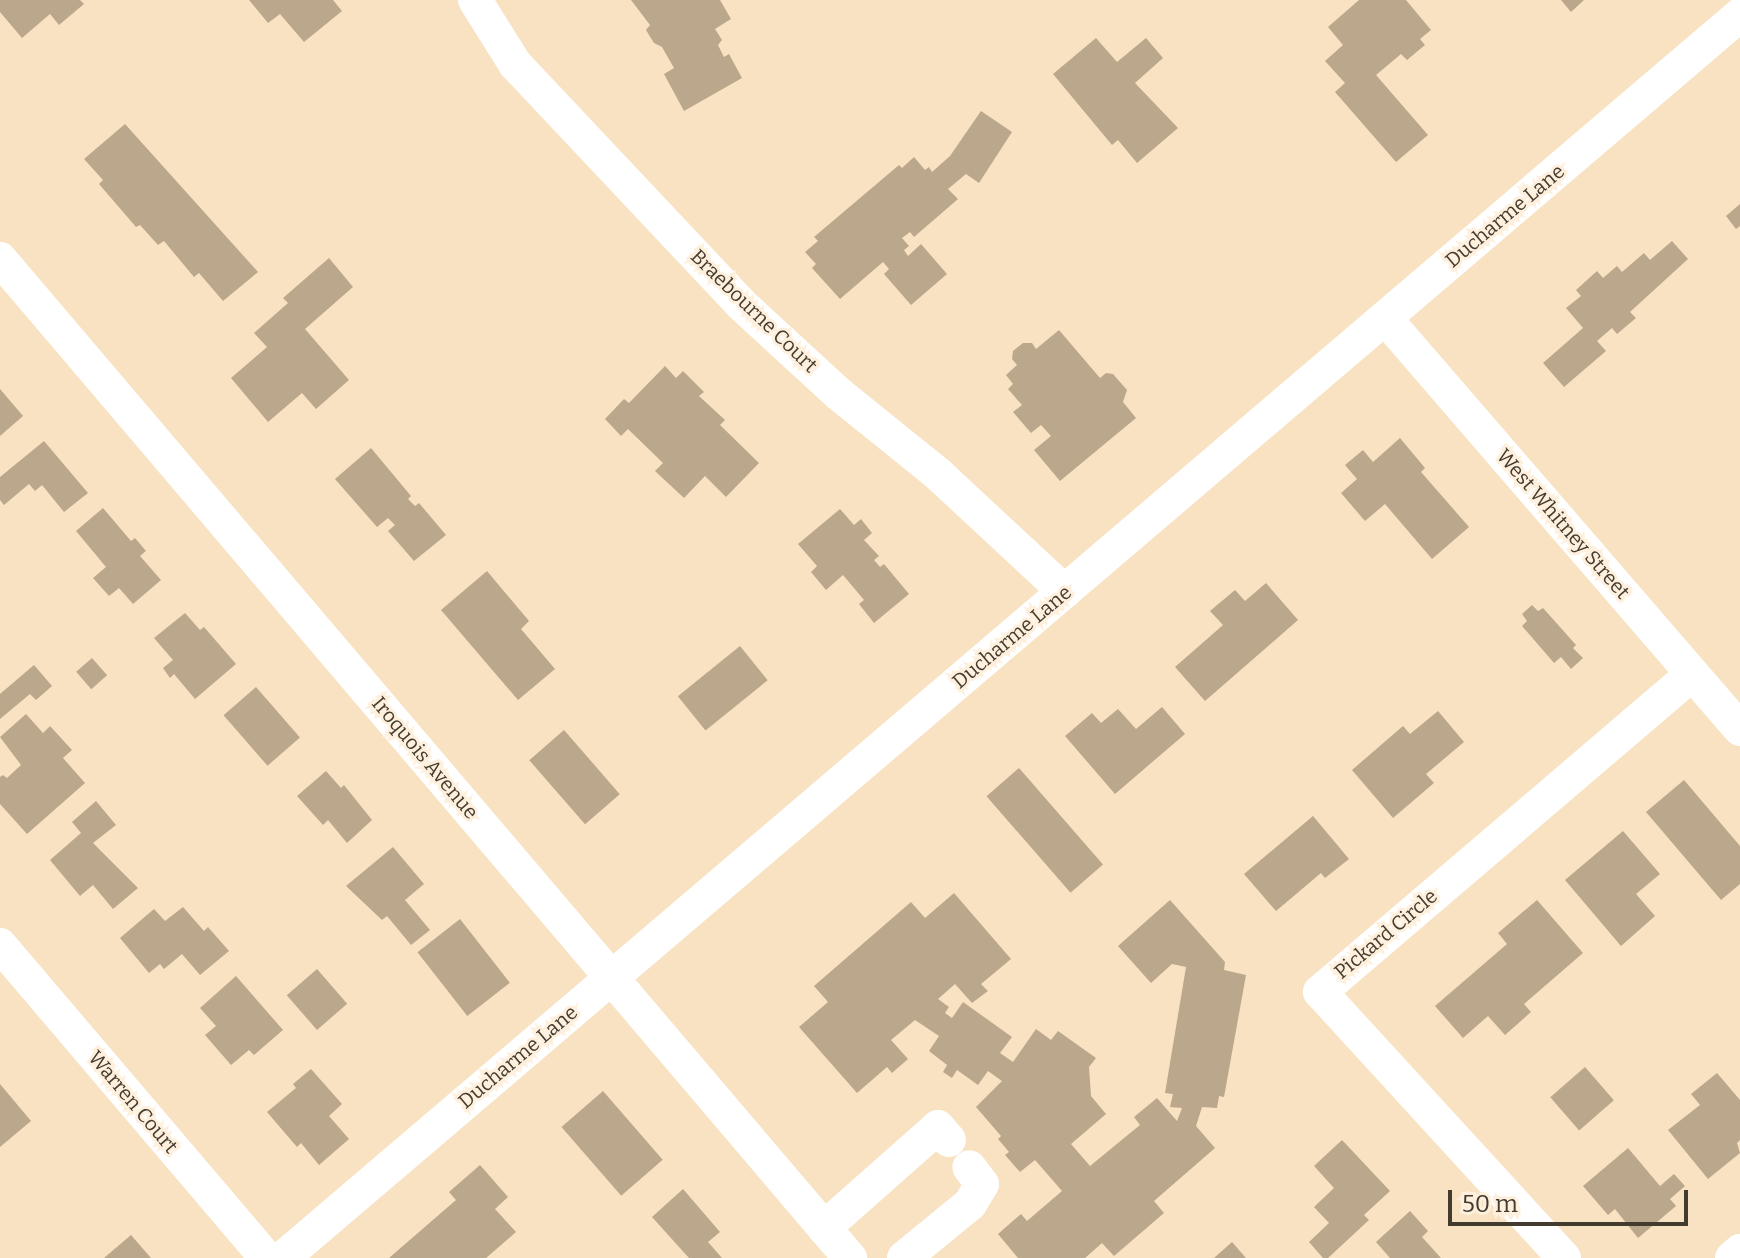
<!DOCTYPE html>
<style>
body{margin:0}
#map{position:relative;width:1740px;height:1258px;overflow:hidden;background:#f8e2c2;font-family:Bitter,serif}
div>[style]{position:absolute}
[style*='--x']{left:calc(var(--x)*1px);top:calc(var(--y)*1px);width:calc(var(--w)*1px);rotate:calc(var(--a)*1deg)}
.building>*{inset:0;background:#baa78c;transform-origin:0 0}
.minor>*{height:34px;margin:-17px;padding:0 17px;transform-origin:17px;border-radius:17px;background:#fff}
span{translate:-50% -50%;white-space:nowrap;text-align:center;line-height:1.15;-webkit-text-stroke:6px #fef0dd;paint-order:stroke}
.street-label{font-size:20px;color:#433b2e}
.scale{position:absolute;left:1448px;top:1190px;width:240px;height:36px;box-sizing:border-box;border:4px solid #433b2e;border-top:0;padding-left:10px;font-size:24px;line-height:28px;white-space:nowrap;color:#433b2e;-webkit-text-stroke:6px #fef0dd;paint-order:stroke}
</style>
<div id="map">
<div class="building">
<i style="clip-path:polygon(0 0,80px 0,84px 4px,59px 25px,50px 14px,22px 38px,0 12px)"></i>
<i style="clip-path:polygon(249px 0,333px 0,342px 11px,304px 42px,280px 14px,268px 23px)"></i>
<i style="clip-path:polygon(631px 0,720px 0,731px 19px,715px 29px,722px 40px,718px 45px,724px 57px,729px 54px,742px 78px,684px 111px,664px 74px,674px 68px,662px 47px,654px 43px,646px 30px,650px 25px)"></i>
<i style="clip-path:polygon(1359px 0,1406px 0,1431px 30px,1420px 39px,1425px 45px,1407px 60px,1401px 54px,1376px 75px,1428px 135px,1396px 162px,1335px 92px,1345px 83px,1325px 61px,1343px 45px,1328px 27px)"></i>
<i style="clip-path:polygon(1561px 0,1584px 0,1571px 12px)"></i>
<i style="clip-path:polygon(1096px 38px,1117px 62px,1146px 38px,1163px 58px,1135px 83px,1178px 128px,1137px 163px,1118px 140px,1112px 145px,1053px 74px)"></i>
<i style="clip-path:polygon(981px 111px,1012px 132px,979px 183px,966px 174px,948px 189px,958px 199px,914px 237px,910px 232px,902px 238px,909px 246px,904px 250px,908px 256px,921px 244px,947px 274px,911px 305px,884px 274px,889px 269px,883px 262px,840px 299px,812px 268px,816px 264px,805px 252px,818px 241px,814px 237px,899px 165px,902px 168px,914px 157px,925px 170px,929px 167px,932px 172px,950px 156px)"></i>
<i style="clip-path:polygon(125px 124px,258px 272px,223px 301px,199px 273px,194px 277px,164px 241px,158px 245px,140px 225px,136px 227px,99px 184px,103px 180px,84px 159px)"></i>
<i style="clip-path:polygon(1740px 204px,1740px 226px,1736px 229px,1726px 216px)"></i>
<i style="clip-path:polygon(1672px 241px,1688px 259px,1630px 312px,1636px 318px,1617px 334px,1612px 328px,1597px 341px,1606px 351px,1564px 387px,1543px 363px,1583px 328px,1566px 308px,1581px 296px,1576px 290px,1597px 271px,1603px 278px,1617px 266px,1622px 272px,1644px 253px,1650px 260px)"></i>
<i style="clip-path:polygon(329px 258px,353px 287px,305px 329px,349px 380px,316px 409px,302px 393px,268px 422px,231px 378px,267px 347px,254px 333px,288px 303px,283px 298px)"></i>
<i style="clip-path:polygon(1059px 330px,1100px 378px,1106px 373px,1113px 374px,1127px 390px,1123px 402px,1136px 418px,1060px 481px,1034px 450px,1051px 436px,1041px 425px,1031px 433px,1013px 412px,1022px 405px,1008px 389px,1013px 384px,1006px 375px,1017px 365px,1012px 359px,1013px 351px,1023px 343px,1032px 343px,1036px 349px)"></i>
<i style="clip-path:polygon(665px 366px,676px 378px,683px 371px,704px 392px,699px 396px,725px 420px,720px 425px,759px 463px,726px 497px,705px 476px,684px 498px,655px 471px,663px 463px,628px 429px,621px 436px,605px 419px,624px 399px,629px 403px)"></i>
<i style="clip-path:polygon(0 389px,23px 416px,0 436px)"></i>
<i style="clip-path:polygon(1400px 438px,1425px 468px,1421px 472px,1469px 527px,1432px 559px,1385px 504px,1365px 521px,1341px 493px,1357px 479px,1345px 465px,1363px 450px,1373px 462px)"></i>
<i style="clip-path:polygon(44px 441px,88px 493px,64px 512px,42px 485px,35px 491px,29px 484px,4px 505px,0 500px,0 477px)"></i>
<i style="clip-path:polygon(371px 448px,411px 496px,408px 499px,415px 506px,419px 503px,446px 535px,414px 561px,388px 531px,395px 525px,388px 518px,377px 527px,335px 479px)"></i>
<i style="clip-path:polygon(103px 508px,131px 541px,135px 538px,146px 551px,140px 556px,161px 580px,133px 604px,119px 588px,109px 596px,93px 578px,106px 567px,76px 531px)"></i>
<i style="clip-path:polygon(840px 509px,854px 525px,861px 519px,872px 533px,864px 540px,879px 556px,874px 560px,880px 567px,884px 564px,909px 594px,874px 623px,859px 604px,864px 600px,843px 575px,826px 590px,811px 572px,817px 566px,798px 544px)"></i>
<i style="clip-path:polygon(487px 571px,529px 621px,521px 629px,555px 669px,518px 700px,441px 610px)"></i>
<i style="clip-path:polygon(1266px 583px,1298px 620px,1205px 701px,1175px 667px,1223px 625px,1210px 611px,1235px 590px,1245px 601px)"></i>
<i style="clip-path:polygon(1532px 605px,1538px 611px,1543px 608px,1576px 645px,1573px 648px,1583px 658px,1571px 669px,1561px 657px,1554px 663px,1522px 626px,1527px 621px,1522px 614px)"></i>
<i style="clip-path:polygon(185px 613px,200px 630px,204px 627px,236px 664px,195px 699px,174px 674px,170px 678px,163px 668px,173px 660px,154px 638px)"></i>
<i style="left:740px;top:646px;width:44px;height:80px;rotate:51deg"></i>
<i style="left:92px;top:658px;width:23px;height:21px;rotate:49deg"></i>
<i style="clip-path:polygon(34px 665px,52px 686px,36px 700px,30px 694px,0 719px,0 694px)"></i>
<i style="left:256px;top:687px;width:67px;height:43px;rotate:49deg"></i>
<i style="clip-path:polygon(1162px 707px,1185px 734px,1115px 794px,1065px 736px,1092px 713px,1101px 723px,1118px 709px,1136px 729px)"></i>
<i style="clip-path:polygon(1438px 711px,1464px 742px,1426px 774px,1434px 783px,1393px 818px,1352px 770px,1403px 726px,1410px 734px)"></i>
<i style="clip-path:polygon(26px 714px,43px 733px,50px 726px,72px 750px,63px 758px,85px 783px,27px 834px,0 804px,0 777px,3px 775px,7px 778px,21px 765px,0 737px)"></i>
<i style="left:564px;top:730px;width:85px;height:46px;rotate:49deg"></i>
<i style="left:1019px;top:768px;width:128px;height:43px;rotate:49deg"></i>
<i style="clip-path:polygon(326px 771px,341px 788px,344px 785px,372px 820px,347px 843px,328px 820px,323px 825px,297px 796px)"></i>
<i style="clip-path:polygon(1684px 780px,1740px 846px,1740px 884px,1721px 900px,1646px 812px)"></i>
<i style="clip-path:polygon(96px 801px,116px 825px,93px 843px,138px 888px,113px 909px,93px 885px,80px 896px,50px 860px,81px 833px,72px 822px)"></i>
<i style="clip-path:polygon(1313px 816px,1349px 859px,1325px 878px,1321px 873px,1276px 911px,1244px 874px)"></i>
<i style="clip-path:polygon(1623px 831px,1660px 874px,1636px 894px,1655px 916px,1621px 946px,1565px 880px)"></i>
<i style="clip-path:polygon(393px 847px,424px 884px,405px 900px,430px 930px,411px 945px,387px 916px,382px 920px,346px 886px)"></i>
<i style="clip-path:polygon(954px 893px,1011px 959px,981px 984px,988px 991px,972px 1003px,955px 984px,938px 999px,949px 1007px,945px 1013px,952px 1018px,963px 1002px,1012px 1037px,1000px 1053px,1013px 1062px,1036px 1029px,1051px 1040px,1058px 1031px,1096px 1058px,1089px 1067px,1091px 1096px,1106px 1114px,1071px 1144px,1090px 1166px,1140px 1125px,1134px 1117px,1157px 1098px,1177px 1121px,1182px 1108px,1170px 1107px,1173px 1094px,1165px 1093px,1186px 967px,1172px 964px,1151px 983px,1118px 946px,1170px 900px,1225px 962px,1224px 970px,1246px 975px,1224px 1097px,1219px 1096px,1217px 1108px,1202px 1107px,1196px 1126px,1215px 1148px,1154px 1201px,1164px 1213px,1114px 1256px,1102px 1243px,1085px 1258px,1018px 1258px,998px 1234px,1021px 1214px,1027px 1221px,1062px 1191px,1035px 1160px,1020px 1172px,1005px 1155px,1009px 1152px,998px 1139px,1001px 1136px,976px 1107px,1002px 1081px,988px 1071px,978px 1085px,957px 1070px,952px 1078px,943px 1072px,947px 1065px,929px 1051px,939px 1036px,915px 1020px,891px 1040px,908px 1059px,892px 1073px,887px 1067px,857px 1093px,799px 1027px,828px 1002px,814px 986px,911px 902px,925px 918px)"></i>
<i style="clip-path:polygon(1537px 900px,1583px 953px,1524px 1004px,1531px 1012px,1505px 1035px,1488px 1016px,1463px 1038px,1435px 1006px,1507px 944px,1498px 933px)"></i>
<i style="clip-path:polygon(183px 907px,204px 931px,208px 927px,229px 951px,200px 975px,182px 954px,164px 969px,160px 964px,149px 973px,120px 938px,154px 909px,165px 921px)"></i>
<i style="left:460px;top:919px;width:81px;height:54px;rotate:52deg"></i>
<i style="left:317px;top:969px;width:46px;height:40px;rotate:49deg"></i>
<i style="clip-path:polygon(236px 976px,283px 1030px,254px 1055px,249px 1050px,231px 1065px,205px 1035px,216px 1026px,200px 1008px)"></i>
<i style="left:1585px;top:1067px;width:44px;height:46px;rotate:49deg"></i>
<i style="clip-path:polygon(311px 1069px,342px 1104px,329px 1116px,349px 1139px,319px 1165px,301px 1143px,297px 1147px,267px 1112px,296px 1088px,293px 1084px)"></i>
<i style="clip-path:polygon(1717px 1073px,1740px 1100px,1740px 1140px,1737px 1143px,1740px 1153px,1708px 1179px,1668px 1130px,1700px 1105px,1691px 1094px)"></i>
<i style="clip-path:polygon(0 1084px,31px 1121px,0 1147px)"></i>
<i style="left:603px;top:1091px;width:91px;height:55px;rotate:49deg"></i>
<i style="clip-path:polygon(1342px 1140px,1390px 1191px,1364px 1215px,1369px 1220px,1328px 1258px,1323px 1258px,1309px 1242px,1329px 1223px,1314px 1207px,1334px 1188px,1314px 1166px)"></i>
<i style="clip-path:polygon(1628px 1148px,1660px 1186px,1674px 1174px,1685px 1186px,1670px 1199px,1676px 1206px,1638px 1238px,1615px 1209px,1608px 1215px,1583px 1186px)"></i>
<i style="clip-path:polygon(480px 1165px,508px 1197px,495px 1209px,516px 1232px,486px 1258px,389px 1258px,456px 1200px,449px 1192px)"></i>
<i style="clip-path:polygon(683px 1189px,720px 1232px,708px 1242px,722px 1258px,689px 1258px,652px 1217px)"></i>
<i style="clip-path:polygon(1410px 1211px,1428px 1231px,1422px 1237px,1441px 1258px,1390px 1258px,1376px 1242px)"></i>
<i style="clip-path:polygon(131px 1235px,151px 1258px,104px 1258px)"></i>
<i style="clip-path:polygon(1232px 1242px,1246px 1258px,1214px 1258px)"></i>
</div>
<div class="minor">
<i style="--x:475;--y:0;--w:75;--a:58"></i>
<i style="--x:515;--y:64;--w:330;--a:46.7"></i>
<i style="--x:741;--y:304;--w:133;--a:42.6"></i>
<i style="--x:839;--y:394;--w:127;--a:38.9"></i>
<i style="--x:938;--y:474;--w:173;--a:42.9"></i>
<i style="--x:0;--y:259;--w:1312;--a:49.61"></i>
<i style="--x:1385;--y:318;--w:543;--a:49.18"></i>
<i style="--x:0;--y:945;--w:411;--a:49.6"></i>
<i style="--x:824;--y:1228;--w:152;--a:-41.5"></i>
<i style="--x:938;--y:1127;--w:17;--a:50"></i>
<i style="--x:283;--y:1258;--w:1915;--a:-40.47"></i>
<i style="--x:904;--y:1258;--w:85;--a:-39.3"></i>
<i style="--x:970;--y:1204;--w:23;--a:-59"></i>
<i style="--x:982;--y:1184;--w:21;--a:-127"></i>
<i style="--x:1564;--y:1258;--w:361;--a:-132.5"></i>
<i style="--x:1320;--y:992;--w:489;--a:-40.5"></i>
<i style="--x:1732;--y:1258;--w:11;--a:-41"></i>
</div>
<div class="street-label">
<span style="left:1505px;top:216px;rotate:-40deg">Ducharme Lane</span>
<span style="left:754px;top:311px;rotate:44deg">Braebourne Court</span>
<span style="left:1563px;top:524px;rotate:49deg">West Whitney Street</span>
<span style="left:1012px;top:637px;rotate:-40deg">Ducharme Lane</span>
<span style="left:425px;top:758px;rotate:50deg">Iroquois Avenue</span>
<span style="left:1386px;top:934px;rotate:-40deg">Pickard Circle</span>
<span style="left:518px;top:1057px;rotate:-40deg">Ducharme Lane</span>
<span style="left:133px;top:1102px;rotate:50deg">Warren Court</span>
</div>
<div class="scale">50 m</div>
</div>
